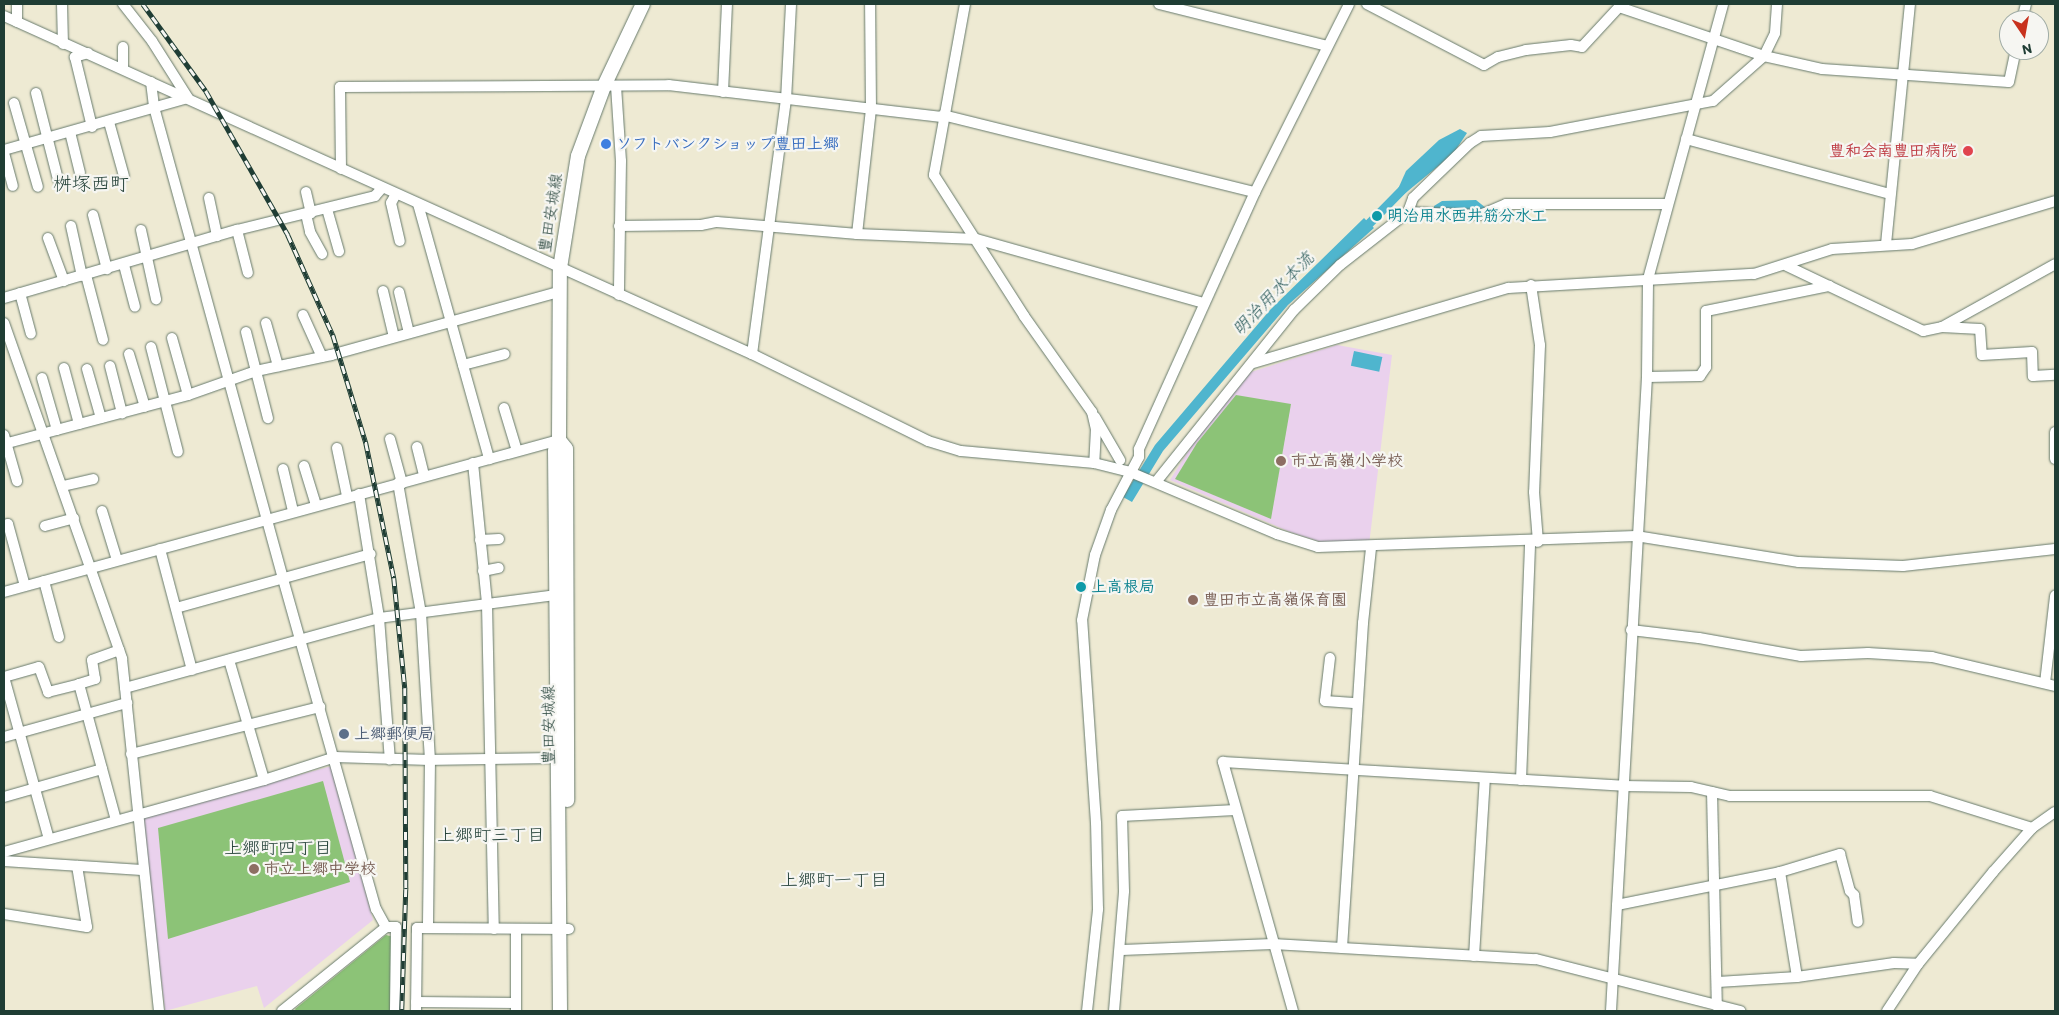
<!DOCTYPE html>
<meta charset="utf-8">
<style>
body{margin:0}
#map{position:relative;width:2059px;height:1015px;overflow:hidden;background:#eeead3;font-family:Itim,"Klee One",sans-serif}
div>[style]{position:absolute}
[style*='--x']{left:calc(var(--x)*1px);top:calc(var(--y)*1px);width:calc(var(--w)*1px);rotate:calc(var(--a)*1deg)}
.built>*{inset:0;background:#ead1ed}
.green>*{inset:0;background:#8cc377}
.water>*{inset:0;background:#4fb5ce;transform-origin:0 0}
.canal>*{height:9px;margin:-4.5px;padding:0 4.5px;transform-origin:4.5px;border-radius:4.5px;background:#4fb5ce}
.minor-tunnel>*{height:10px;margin-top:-5px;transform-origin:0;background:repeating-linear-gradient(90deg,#c5c7b3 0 10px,transparent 0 15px)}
.roads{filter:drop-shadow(0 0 1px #677a6c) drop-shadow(0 0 1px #677a6c)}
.minor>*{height:10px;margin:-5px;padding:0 5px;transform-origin:5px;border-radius:5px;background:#fff}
.major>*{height:14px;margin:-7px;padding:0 7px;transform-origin:7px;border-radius:7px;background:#fff}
.rail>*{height:4.5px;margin-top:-2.25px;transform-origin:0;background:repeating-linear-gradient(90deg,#f6f6f2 0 8px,#1f3d34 0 16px);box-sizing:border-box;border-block:1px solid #1f3d34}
.dots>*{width:14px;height:14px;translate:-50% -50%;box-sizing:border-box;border:2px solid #f6f6f2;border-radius:50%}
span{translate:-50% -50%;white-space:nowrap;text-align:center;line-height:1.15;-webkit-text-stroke:4.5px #f6f6f2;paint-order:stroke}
.shop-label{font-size:16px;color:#366cbe;font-weight:700}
.left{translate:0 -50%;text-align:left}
.health-label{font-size:16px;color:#be3a42;font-weight:700}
.right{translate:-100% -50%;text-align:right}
.street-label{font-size:16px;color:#1f3d34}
.culture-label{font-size:16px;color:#0d838f;font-weight:700}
.education-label{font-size:16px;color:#785e54;font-weight:700}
.service-label{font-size:16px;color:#4e5e75;font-weight:700}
.water-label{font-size:18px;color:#2b5b5a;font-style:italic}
.neighbourhood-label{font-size:18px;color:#1f3d34}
.quarter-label{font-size:19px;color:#1f3d34}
.frame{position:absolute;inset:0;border:5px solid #1f3d34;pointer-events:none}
.north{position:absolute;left:1999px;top:10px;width:50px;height:50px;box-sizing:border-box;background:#f6f6f2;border:1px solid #a0aca6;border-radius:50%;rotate:168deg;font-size:14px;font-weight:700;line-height:20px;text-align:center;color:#1f3d34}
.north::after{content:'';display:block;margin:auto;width:18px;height:22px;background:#c8321e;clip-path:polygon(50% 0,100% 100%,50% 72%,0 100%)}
</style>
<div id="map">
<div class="built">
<i style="clip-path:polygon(1337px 345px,1392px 355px,1369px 545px,1321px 542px,1290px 532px,1170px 480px,1194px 442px,1251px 372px)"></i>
<i style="clip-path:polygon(332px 766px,373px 920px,264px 1008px,257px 986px,165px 1011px,142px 817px)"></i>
</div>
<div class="green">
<i style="clip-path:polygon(1236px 395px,1291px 404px,1271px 519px,1175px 479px,1197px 443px)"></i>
<i style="clip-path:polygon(323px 781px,350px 882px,168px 939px,158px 828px)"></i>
<i style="clip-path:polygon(386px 935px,394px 937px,390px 1011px,296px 1011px,295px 1009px)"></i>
</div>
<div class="water">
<i style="clip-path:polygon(1460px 129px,1467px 133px,1453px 154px,1403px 195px,1398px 189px,1406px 171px,1439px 140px)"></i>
<i style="clip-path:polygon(1476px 200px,1486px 208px,1478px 212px,1434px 210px,1434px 206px,1442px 201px)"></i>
<i style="clip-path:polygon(1364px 218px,1374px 228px,1288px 305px,1163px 451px,1132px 502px,1123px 497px,1155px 445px,1270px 310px)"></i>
<i style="left:1354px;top:351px;width:29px;height:15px;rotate:12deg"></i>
</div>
<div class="canal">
<i style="--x:1362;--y:230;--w:64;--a:-45.6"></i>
</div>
<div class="minor-tunnel">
<i style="--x:396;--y:927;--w:21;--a:3"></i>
</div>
<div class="roads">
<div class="minor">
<i style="--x:17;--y:4;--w:18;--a:90"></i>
<i style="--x:62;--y:4;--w:40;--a:88.6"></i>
<i style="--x:965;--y:4;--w:174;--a:100.3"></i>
<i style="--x:934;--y:175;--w:167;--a:57.4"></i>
<i style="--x:1024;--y:316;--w:118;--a:54.7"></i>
<i style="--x:1092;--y:412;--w:17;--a:77"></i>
<i style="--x:1096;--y:429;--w:34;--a:93"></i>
<i style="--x:1159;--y:4;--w:173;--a:14"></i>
<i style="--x:1367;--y:4;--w:132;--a:27.5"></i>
<i style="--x:1484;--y:65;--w:16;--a:-30"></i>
<i style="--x:1498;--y:57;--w:29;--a:-14"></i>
<i style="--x:1526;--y:50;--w:45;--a:-6.3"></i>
<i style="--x:1571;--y:45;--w:11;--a:10"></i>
<i style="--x:1582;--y:47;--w:54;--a:-47.2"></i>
<i style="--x:1619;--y:7;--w:153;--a:18.7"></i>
<i style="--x:1764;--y:56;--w:59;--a:12.6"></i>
<i style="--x:1822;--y:69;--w:187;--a:4"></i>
<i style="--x:2009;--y:82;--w:33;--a:-78"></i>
<i style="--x:4;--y:16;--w:821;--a:24.32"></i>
<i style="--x:752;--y:354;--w:196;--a:26.3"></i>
<i style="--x:928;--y:441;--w:34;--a:17"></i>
<i style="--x:961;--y:451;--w:134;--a:5.2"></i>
<i style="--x:1094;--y:463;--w:37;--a:14"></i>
<i style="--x:1130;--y:472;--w:160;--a:22.9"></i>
<i style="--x:1277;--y:534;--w:43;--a:17.6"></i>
<i style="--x:1318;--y:547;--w:318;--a:-2"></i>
<i style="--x:1636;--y:536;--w:165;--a:9.1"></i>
<i style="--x:1799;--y:562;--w:104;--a:2.2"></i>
<i style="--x:1903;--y:566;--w:153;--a:-6.4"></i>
<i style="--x:2022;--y:20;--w:16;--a:-76"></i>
<i style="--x:123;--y:47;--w:22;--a:90"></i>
<i style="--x:88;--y:53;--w:14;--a:163"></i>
<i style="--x:75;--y:57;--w:72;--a:76.3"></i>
<i style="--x:151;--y:82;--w:25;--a:83"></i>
<i style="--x:154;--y:107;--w:489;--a:74.7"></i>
<i style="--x:283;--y:579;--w:343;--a:74.3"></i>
<i style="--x:376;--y:909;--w:21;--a:61"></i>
<i style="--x:616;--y:86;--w:75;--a:86.2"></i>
<i style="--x:621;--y:161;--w:134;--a:90.9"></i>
<i style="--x:723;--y:92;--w:88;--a:-87.4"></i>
<i style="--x:36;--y:93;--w:89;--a:75.7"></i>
<i style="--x:14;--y:103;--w:87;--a:74.1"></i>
<i style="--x:943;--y:115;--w:321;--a:13.9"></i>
<i style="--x:109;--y:122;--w:56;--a:74.5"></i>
<i style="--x:70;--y:132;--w:42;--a:76.3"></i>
<i style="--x:1686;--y:139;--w:211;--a:15.1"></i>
<i style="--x:4;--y:150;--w:191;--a:-15.8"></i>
<i style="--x:188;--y:98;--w:67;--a:-122.3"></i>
<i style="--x:152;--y:41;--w:47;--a:-128.1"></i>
<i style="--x:4;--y:153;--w:34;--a:75"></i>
<i style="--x:341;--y:169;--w:82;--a:-90.7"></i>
<i style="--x:340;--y:87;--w:329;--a:-0.3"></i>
<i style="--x:669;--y:85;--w:276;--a:6.7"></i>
<i style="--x:306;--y:192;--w:22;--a:77"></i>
<i style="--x:396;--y:194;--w:10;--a:119"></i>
<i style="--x:391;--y:203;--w:39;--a:77"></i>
<i style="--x:209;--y:198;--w:39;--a:78"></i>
<i style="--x:418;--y:204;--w:265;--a:74.4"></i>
<i style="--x:327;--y:209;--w:44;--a:74.1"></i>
<i style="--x:1408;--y:212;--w:72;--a:2.4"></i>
<i style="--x:1480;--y:215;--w:28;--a:-23"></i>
<i style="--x:1506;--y:204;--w:161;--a:0"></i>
<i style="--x:306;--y:214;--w:18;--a:77"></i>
<i style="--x:310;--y:232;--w:25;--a:61"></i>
<i style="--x:93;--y:215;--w:56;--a:75.5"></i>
<i style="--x:71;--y:226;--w:51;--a:77.6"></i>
<i style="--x:619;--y:226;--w:82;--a:-0.7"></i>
<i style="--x:701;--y:225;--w:16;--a:-11"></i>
<i style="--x:717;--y:222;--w:141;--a:4.9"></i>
<i style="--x:857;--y:234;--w:119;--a:2.4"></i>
<i style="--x:976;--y:239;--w:237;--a:15.7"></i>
<i style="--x:141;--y:230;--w:71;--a:77.7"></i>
<i style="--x:237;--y:230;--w:44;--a:75.7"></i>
<i style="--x:857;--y:234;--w:126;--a:-83.6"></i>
<i style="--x:871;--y:109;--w:105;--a:-90.5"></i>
<i style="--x:48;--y:238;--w:46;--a:69.6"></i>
<i style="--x:1886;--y:244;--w:241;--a:-84.3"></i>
<i style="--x:124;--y:265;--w:43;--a:75.3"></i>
<i style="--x:1787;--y:266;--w:151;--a:25.5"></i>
<i style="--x:1923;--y:331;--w:19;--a:-12"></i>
<i style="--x:1942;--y:327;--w:38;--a:3"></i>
<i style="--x:1980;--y:329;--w:26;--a:86"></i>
<i style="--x:1982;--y:355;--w:50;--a:-3.4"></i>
<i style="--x:2032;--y:352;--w:24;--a:88"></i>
<i style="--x:2033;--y:376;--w:22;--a:-3"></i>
<i style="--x:86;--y:275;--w:67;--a:75.3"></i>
<i style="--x:1531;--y:285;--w:61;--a:81.5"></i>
<i style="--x:1540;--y:345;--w:147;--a:92.3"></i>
<i style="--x:1534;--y:492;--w:50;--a:85.4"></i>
<i style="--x:383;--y:291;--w:47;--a:76.6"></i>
<i style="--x:399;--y:292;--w:42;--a:76.3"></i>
<i style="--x:20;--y:293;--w:42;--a:75"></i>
<i style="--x:4;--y:298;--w:243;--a:-16.3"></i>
<i style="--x:237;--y:230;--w:142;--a:-13.8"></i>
<i style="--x:375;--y:196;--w:11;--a:-49"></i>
<i style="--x:303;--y:315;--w:46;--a:65.7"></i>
<i style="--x:4;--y:323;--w:356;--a:70.6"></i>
<i style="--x:122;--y:659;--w:354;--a:84"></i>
<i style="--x:266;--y:323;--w:45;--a:74.4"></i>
<i style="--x:1942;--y:327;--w:129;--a:-29.1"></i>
<i style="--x:246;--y:332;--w:89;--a:75.7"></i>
<i style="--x:172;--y:338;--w:59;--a:74.3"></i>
<i style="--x:151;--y:347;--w:108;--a:75.6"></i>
<i style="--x:129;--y:354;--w:55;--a:73.2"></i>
<i style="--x:752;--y:354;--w:256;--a:-82.4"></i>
<i style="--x:786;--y:100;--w:96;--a:-87"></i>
<i style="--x:1253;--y:363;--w:266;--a:-16.4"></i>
<i style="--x:1508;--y:288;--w:246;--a:-3.3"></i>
<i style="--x:1754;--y:274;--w:82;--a:-17.8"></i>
<i style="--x:1832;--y:249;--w:80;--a:-3.6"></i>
<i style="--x:1912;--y:244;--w:149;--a:-16.7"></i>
<i style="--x:463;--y:365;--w:43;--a:-14.7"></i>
<i style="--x:110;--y:366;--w:49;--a:75.7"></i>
<i style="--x:64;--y:368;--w:58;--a:75"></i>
<i style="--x:87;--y:369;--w:51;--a:74.1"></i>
<i style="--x:1647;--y:377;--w:53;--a:-1.1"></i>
<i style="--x:1700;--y:376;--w:11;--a:-56"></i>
<i style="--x:1706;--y:367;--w:56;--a:-90"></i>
<i style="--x:1706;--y:311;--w:126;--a:-11.5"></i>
<i style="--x:42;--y:378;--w:54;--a:73.9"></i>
<i style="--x:504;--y:408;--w:45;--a:73.2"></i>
<i style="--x:1095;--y:417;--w:50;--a:59.8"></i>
<i style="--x:2055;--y:432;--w:27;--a:90"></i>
<i style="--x:4;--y:435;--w:48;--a:74.2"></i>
<i style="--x:390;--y:439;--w:46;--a:74.7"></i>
<i style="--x:4;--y:444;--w:190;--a:-14.9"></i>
<i style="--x:188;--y:395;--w:72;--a:-19.4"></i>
<i style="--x:256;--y:371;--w:77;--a:-12"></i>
<i style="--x:331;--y:355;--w:236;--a:-15.5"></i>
<i style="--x:417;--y:447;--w:30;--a:76"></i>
<i style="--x:337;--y:448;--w:49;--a:78.2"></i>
<i style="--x:473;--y:463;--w:142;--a:84.3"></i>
<i style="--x:487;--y:604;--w:325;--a:88.8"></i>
<i style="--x:304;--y:466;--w:41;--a:72.9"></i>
<i style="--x:283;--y:469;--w:43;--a:76.6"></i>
<i style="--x:1156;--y:482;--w:221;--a:-51.3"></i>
<i style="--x:1294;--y:310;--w:64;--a:-44.4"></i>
<i style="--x:1340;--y:265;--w:86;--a:-37.9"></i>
<i style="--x:1408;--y:212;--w:15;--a:-70"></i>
<i style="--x:1413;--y:198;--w:79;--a:-44"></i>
<i style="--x:1470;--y:143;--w:13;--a:-32"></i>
<i style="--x:1481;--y:136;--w:69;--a:-3.3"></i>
<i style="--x:1550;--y:132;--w:166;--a:-10.8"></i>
<i style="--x:1713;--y:101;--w:68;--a:-41.4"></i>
<i style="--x:1764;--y:56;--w:25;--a:-64"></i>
<i style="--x:1775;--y:33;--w:29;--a:-86"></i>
<i style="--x:398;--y:483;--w:132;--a:80"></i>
<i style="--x:421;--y:613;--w:147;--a:86.5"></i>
<i style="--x:430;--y:760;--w:168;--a:90.7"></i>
<i style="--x:63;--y:486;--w:31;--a:-13"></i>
<i style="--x:359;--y:494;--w:126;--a:80.8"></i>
<i style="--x:379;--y:618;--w:142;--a:85.6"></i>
<i style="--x:102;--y:511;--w:51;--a:73"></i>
<i style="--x:4;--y:525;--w:4;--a:-14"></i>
<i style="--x:8;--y:524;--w:64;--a:74.7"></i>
<i style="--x:45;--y:526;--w:30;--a:-15"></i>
<i style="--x:480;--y:540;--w:19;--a:-3"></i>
<i style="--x:160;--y:549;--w:125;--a:75.2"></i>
<i style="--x:483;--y:571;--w:16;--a:-11"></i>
<i style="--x:44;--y:581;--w:58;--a:75"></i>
<i style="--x:4;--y:592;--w:575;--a:-15.32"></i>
<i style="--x:176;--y:608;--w:202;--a:-15.5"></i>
<i style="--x:1631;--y:630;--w:68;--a:6.7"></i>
<i style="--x:1699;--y:638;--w:104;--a:10"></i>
<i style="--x:1801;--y:656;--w:67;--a:-2.6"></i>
<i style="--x:1868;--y:653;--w:64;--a:3.6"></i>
<i style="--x:1932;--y:657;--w:126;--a:13.3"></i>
<i style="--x:1330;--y:658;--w:43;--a:96.6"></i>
<i style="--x:1325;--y:701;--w:32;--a:4"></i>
<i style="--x:229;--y:660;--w:125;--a:73.7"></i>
<i style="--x:4;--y:677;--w:36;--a:-16"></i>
<i style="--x:39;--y:667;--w:27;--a:70"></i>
<i style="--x:48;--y:692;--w:32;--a:-14"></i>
<i style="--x:79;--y:684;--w:141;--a:74.8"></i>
<i style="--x:4;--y:677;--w:168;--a:74.5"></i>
<i style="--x:2045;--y:683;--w:88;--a:-83.4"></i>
<i style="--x:79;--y:684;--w:17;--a:-17"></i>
<i style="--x:95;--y:679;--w:19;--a:-99"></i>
<i style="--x:92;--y:660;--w:29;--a:-20"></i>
<i style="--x:125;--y:688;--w:263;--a:-15.4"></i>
<i style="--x:379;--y:618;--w:186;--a:-7.4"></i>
<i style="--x:4;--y:737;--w:128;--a:-15.5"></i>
<i style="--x:131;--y:754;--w:195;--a:-14"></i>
<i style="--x:1521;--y:780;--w:238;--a:-87.8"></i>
<i style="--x:1712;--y:792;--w:214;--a:88.7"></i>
<i style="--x:4;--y:797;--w:102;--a:-15.9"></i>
<i style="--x:4;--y:852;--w:270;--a:-15.5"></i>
<i style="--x:264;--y:780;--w:75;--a:-17.9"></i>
<i style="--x:335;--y:757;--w:95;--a:1.8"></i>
<i style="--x:430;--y:760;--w:134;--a:-0.9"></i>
<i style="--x:4;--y:861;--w:138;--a:3.7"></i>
<i style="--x:1780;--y:872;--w:106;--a:80.8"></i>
<i style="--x:1617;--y:905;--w:166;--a:-11.4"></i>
<i style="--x:1780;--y:872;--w:63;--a:-16.7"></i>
<i style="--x:1840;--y:854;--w:38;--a:75"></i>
<i style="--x:1850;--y:891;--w:6;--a:45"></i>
<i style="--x:1854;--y:895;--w:27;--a:82"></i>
<i style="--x:4;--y:914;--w:84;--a:8.9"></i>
<i style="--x:87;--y:927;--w:62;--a:-99.3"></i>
<i style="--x:516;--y:929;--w:82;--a:90"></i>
<i style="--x:1342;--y:948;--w:326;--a:-86.3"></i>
<i style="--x:1363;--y:623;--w:75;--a:-83.9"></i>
<i style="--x:1122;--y:950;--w:151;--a:-2.3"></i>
<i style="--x:1273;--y:944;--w:263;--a:3.3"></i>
<i style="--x:1536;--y:959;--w:211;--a:14.3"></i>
<i style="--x:1474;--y:956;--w:178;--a:-86.5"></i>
<i style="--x:1718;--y:982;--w:79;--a:-3.6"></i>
<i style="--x:1797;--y:977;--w:98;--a:-8.2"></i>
<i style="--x:1894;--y:963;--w:24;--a:2"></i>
<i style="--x:416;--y:1002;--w:100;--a:0.6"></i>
<i style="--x:282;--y:1011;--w:134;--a:-38.9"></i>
<i style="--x:386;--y:927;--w:10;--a:0"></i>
<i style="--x:396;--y:927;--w:84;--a:90.7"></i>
<i style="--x:416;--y:1011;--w:83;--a:-89.3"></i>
<i style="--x:417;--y:928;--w:152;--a:0.4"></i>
<i style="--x:1087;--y:1011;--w:103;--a:-83.8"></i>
<i style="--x:1098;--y:909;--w:86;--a:-91.3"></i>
<i style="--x:1096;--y:823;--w:203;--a:-93.9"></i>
<i style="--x:1082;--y:620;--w:66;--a:-78.7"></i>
<i style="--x:1095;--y:555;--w:48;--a:-70.4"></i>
<i style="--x:1111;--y:510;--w:60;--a:-62.2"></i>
<i style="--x:1139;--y:457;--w:8;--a:-90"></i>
<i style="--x:1139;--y:449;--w:282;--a:-65.7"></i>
<i style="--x:1255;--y:192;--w:210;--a:-63.4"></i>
<i style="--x:1114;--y:1011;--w:120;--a:-85.2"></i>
<i style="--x:1124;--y:891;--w:75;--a:-91.5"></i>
<i style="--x:1122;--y:816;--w:113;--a:-3"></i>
<i style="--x:1293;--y:1011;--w:259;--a:-105.7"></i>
<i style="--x:1223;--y:762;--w:401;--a:3.4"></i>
<i style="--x:1623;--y:786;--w:68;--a:0.8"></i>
<i style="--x:1691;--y:787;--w:40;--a:13"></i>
<i style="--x:1730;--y:796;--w:200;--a:0"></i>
<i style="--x:1930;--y:796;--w:107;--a:17.4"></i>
<i style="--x:1611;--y:1011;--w:635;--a:-86.75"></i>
<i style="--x:1647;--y:377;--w:98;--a:-89.4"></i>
<i style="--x:1648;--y:279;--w:285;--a:-74.7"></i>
<i style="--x:1887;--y:1011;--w:56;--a:-56.6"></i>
<i style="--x:1918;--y:964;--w:119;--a:-50.8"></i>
<i style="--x:1993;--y:872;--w:59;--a:-48.4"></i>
<i style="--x:2032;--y:828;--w:28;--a:-35"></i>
</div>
<div class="major">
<i style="--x:559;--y:440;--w:11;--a:52"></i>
<i style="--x:566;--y:449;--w:351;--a:89.8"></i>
<i style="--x:560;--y:1011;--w:560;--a:-90.51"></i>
<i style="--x:555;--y:451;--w:12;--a:-70"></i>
<i style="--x:559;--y:440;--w:172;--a:-89.7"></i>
<i style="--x:560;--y:268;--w:113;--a:-80.9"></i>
<i style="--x:578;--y:156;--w:75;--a:-69.6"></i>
<i style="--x:604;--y:86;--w:91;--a:-64.6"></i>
</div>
</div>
<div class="rail">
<i style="--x:143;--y:4;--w:107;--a:54.1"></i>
<i style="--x:206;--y:91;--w:166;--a:60.3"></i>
<i style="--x:288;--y:235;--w:110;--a:65.8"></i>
<i style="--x:333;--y:335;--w:113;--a:73"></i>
<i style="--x:366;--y:443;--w:138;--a:78.3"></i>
<i style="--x:394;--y:578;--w:111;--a:84.3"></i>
<i style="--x:405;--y:688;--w:201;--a:89.7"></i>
<i style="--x:406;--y:889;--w:122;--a:91.9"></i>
</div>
<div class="dots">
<i style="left:606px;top:144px;background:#3f7fe0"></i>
<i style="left:1968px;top:151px;background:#e0444e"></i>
<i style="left:1377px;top:216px;background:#0f9aa8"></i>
<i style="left:1281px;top:461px;background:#8d6e63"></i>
<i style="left:1081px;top:587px;background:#0f9aa8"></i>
<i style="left:1193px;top:600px;background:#8d6e63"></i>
<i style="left:344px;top:734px;background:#5c6f8a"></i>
<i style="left:254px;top:869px;background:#8d6e63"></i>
</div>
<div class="shop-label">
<span class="left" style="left:616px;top:144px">ソフトバンクショップ豊田上郷</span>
</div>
<div class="health-label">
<span class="right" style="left:1957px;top:151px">豊和会南豊田病院</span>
</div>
<div class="street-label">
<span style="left:551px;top:213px;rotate:-81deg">豊田安城線</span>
<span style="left:549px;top:725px;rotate:-90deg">豊田安城線</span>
</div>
<div class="culture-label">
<span class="left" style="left:1387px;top:216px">明治用水西井筋分水工</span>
<span class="left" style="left:1091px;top:587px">上高根局</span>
</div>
<div class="education-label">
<span class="left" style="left:1291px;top:461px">市立高嶺小学校</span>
<span class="left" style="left:1203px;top:600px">豊田市立高嶺保育園</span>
<span class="left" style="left:264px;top:869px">市立上郷中学校</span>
</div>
<div class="service-label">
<span class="left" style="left:354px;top:734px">上郷郵便局</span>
</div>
<div class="water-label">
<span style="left:1273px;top:294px;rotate:-46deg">明治用水本流</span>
</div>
<div class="neighbourhood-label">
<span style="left:491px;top:835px">上郷町三丁目</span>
<span style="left:278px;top:848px">上郷町四丁目</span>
<span style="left:834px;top:880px">上郷町一丁目</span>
</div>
<div class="quarter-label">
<span style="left:91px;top:184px">桝塚西町</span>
</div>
<div class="frame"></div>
<div class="north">N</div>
</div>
